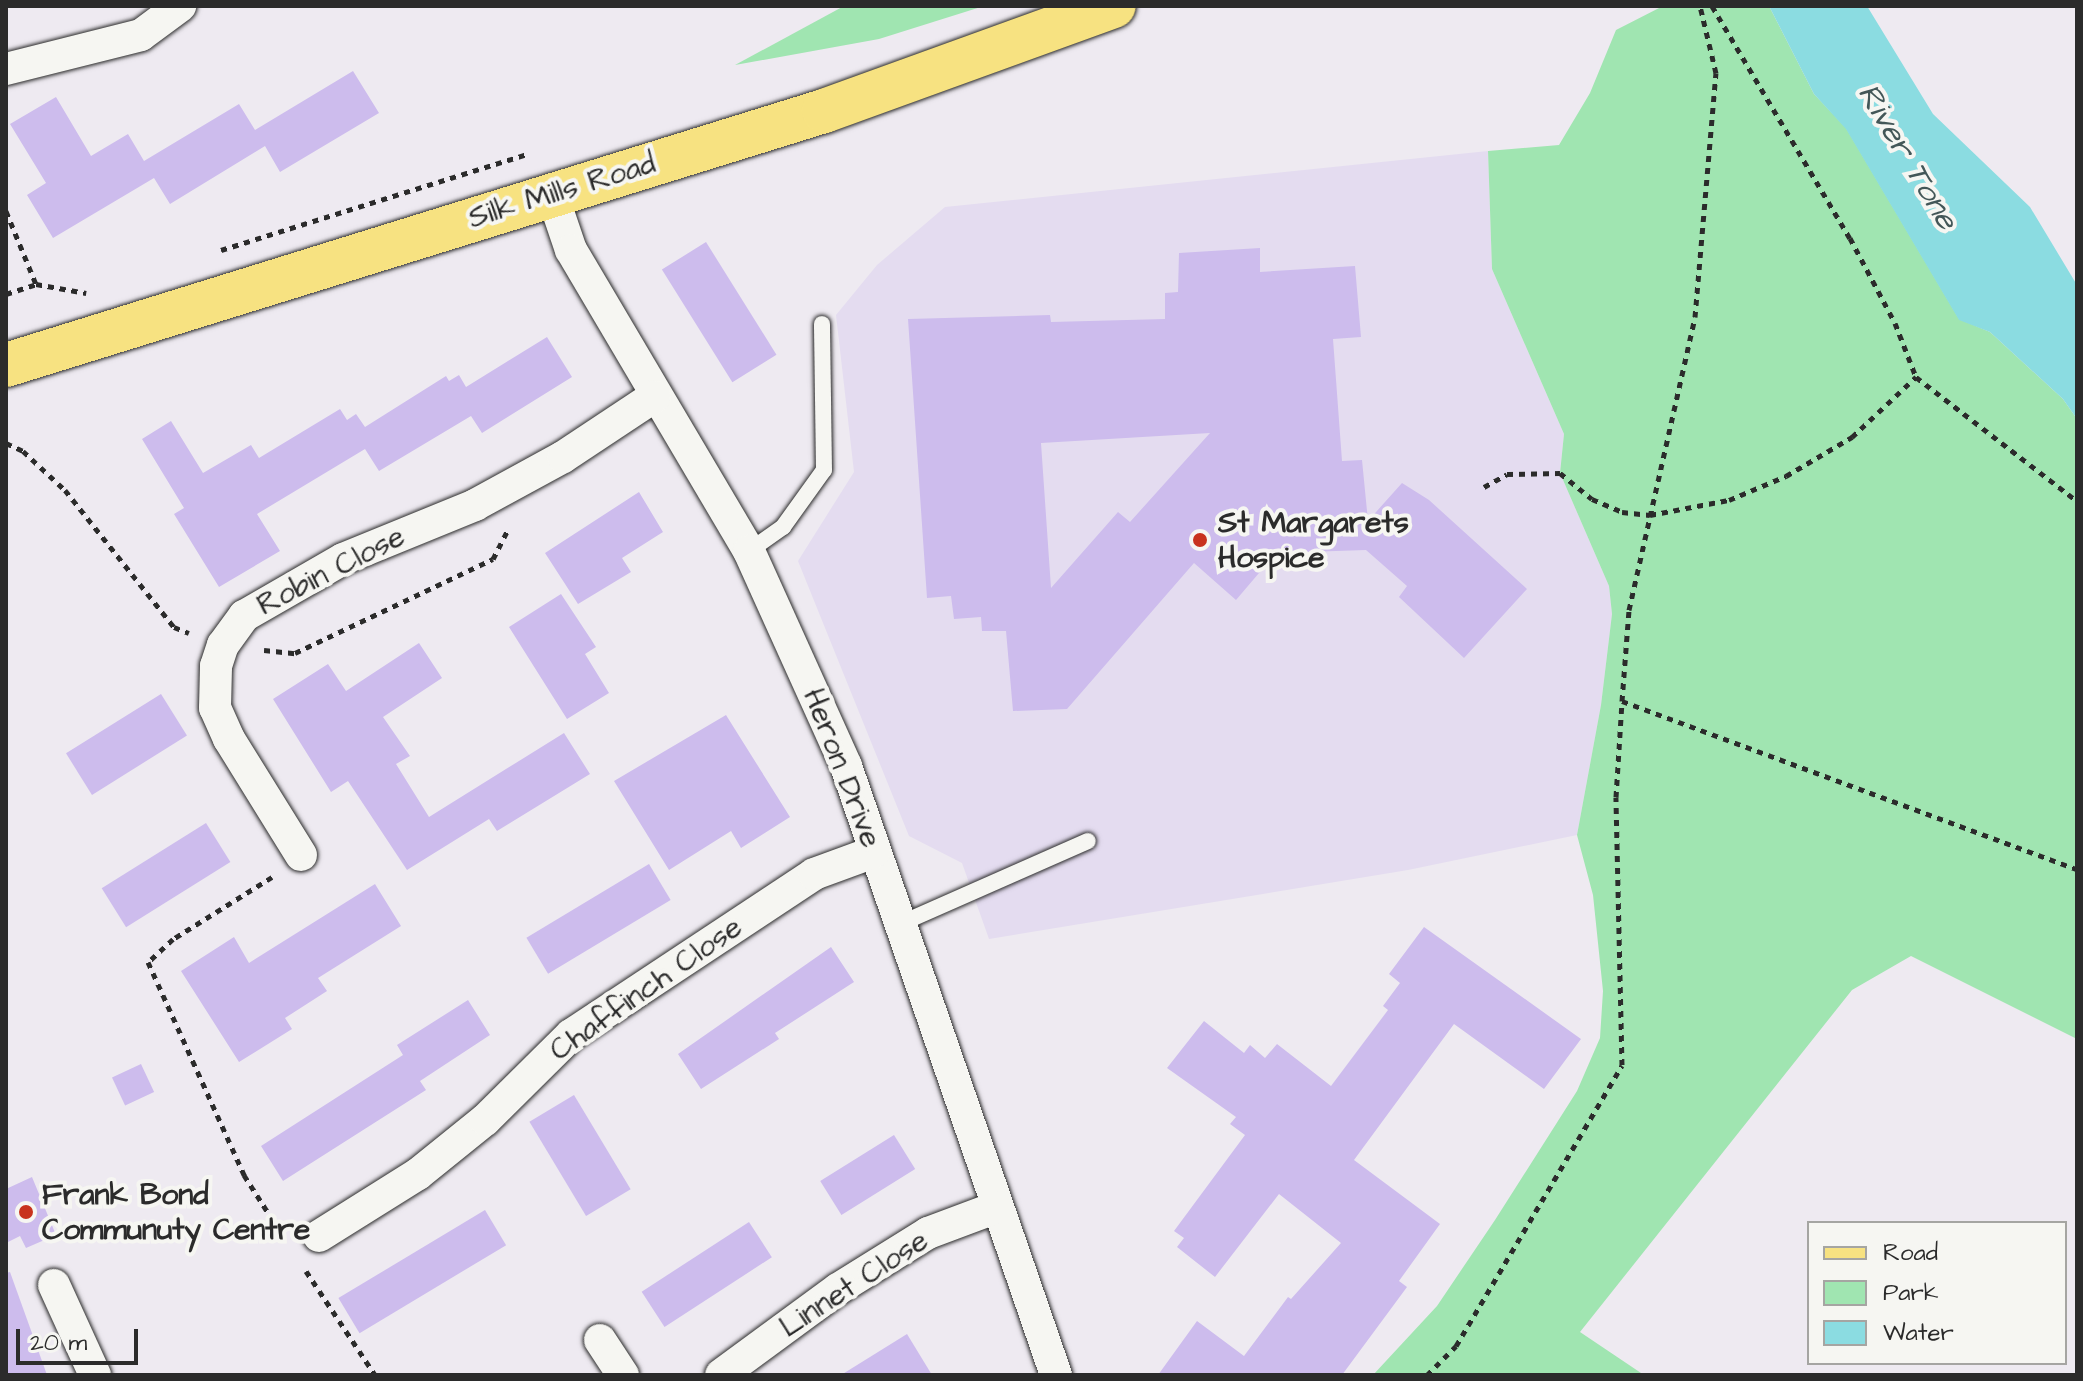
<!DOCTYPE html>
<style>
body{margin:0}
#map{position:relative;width:2083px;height:1381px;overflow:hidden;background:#eeeaf1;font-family:"Architects Daughter",sans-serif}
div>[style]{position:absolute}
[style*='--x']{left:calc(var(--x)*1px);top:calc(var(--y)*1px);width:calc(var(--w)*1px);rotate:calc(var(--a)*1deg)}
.built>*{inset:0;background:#e4dcf0}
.green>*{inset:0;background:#a0e5b1}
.water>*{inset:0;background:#8bdce1}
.building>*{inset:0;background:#cdbced;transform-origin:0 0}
.path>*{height:5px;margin-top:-2.5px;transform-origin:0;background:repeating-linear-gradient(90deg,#2b2b2b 0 6px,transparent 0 12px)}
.roads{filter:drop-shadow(0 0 2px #2b2b2b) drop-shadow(0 0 2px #2b2b2b)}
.service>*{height:16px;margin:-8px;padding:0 8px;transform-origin:8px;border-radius:8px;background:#f6f6f2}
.minor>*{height:32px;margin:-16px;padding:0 16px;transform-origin:16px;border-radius:16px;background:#f6f6f2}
.primary>*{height:44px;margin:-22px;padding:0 22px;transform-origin:22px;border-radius:22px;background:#f7e281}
.dots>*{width:22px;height:22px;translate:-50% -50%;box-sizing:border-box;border:4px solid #f6f6f2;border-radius:50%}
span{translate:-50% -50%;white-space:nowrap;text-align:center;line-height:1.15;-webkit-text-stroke:8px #f6f6f2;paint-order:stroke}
.street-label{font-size:30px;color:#2b2b2b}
.poi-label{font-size:30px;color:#2b2b2b;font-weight:700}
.left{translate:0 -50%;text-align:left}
.water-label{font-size:32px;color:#435758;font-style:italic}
.frame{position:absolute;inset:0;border:8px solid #2b2b2b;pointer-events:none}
.legend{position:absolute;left:1807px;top:1221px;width:260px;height:144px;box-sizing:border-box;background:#f6f6f2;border:2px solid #a5a5a2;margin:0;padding:10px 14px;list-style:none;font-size:24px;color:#2b2b2b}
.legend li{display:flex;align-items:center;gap:16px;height:40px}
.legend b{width:40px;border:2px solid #a5a5a2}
.scale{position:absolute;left:16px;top:1329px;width:122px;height:36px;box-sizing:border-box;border:4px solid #2b2b2b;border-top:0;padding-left:10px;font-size:24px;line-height:28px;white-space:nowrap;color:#2b2b2b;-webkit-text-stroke:6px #f6f6f2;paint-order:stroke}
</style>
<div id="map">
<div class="built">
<i style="clip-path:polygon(1488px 151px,1492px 269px,1564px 434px,1560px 473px,1609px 586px,1612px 614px,1601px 705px,1577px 835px,1408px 870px,989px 939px,962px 863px,909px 836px,798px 561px,854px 472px,836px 315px,877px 265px,945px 207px)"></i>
</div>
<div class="green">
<i style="clip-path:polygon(844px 6px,984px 6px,879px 39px,735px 65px)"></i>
<i style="clip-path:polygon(1663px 6px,1769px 6px,1814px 94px,1846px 128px,1959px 319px,1990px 332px,2063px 399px,2077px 419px,2077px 1039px,1911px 956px,1852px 990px,1580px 1332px,1644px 1375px,1373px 1375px,1437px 1306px,1495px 1220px,1577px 1091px,1600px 1038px,1603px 991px,1593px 895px,1577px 835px,1601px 705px,1612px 614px,1609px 586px,1560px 473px,1564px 434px,1492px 269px,1488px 151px,1559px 145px,1590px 93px,1616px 30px)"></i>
</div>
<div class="water">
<i style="clip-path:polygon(1769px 6px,1867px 6px,1933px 114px,2030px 207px,2077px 285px,2077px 419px,2063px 399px,1990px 332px,1959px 320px,1846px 129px,1814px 94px)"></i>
</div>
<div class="building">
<i style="clip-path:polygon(353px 71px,379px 113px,280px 172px,265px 146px,170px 204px,154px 178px,53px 238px,27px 195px,46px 183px,10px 124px,56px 97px,91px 156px,128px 134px,144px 161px,239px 104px,255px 130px)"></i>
<i style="left:706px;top:242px;width:133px;height:52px;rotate:58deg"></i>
<i style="clip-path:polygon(evenodd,1260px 248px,1260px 272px,1355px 266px,1361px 337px,1333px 339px,1342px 461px,1362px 460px,1368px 521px,1402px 483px,1429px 500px,1527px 589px,1464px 658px,1399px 597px,1407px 586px,1366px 550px,1276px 553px,1236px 600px,1194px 563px,1067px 709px,1013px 711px,1006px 631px,982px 631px,981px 617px,954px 619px,951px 596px,927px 598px,908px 319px,1050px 315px,1051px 322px,1165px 319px,1165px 293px,1178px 292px,1179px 253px,1260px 248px,1210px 433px,1130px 522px,1118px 512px,1051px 588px,1041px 443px,1210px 433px)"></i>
<i style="clip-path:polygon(547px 337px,572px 377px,482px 433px,471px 416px,379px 471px,365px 449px,257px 514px,280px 551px,219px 587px,174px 514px,184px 508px,142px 439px,171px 421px,203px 473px,251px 445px,259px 458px,340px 409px,347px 420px,356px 414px,365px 427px,446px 376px,449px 381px,459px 375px,466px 387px)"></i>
<i style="clip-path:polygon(639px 492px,663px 532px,622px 558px,631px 572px,578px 604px,545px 553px)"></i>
<i style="clip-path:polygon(561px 594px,596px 647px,585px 654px,609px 693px,567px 719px,509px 627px)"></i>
<i style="clip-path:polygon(419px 643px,442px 678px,383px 717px,410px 756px,396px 764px,429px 817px,564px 733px,590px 774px,497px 831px,489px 819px,407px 870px,348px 781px,331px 792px,273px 699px,328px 664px,346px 691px)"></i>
<i style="left:161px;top:694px;width:49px;height:112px;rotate:58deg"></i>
<i style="clip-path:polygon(726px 715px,790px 817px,741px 848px,731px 831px,669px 870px,614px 781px)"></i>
<i style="left:206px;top:823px;width:46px;height:123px;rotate:58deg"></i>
<i style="left:649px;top:864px;width:42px;height:143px;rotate:59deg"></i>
<i style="clip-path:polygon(375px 884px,401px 926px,318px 978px,327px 991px,285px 1018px,292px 1029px,239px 1062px,181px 971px,234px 937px,249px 963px)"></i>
<i style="clip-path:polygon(1424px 927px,1581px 1039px,1544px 1089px,1454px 1024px,1354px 1160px,1440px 1224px,1399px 1281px,1407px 1287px,1342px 1375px,1158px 1375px,1197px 1321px,1244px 1356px,1288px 1297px,1291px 1299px,1341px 1243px,1279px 1194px,1215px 1277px,1177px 1247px,1184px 1238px,1174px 1231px,1245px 1135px,1230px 1124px,1236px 1117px,1167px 1068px,1204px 1021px,1244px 1053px,1250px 1045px,1265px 1058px,1277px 1044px,1331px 1086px,1388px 1010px,1383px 1006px,1400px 983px,1389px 974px)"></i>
<i style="clip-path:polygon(831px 947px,854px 982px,775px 1033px,779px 1039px,701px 1089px,678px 1054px)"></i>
<i style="clip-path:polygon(468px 1000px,490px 1035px,420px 1081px,426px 1090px,283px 1181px,261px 1146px,403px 1055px,397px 1045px)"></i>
<i style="left:141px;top:1064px;width:31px;height:32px;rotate:65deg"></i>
<i style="left:574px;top:1095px;width:110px;height:52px;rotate:59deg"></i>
<i style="left:894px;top:1135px;width:40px;height:87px;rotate:58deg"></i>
<i style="clip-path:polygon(32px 1177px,56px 1235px,26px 1248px,20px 1236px,6px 1243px,6px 1189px)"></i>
<i style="left:485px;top:1210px;width:41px;height:171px;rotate:59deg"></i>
<i style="left:749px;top:1222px;width:42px;height:128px;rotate:57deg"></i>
<i style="clip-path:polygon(10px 1272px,47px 1375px,6px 1375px,6px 1273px)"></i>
<i style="clip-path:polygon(907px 1334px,932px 1375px,841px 1375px)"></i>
</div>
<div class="path">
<i style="--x:1712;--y:6;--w:270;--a:59.3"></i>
<i style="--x:1850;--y:238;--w:96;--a:62.1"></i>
<i style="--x:1895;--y:323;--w:58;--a:68.7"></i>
<i style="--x:1916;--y:377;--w:203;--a:37.6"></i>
<i style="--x:6;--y:211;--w:79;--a:67.7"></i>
<i style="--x:221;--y:250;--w:322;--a:-17.4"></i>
<i style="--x:6;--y:294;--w:32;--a:-18"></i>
<i style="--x:36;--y:284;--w:51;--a:10.2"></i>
<i style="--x:6;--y:443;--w:19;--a:25"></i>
<i style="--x:23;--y:451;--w:57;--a:42.9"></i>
<i style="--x:65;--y:490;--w:175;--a:51.5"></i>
<i style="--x:174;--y:627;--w:16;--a:22"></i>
<i style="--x:1484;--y:487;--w:26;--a:-29"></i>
<i style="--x:1507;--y:474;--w:53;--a:-1.1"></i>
<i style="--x:1560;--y:473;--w:41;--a:39.1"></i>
<i style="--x:1592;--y:499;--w:33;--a:23"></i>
<i style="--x:1622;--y:512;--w:28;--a:6"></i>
<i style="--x:1650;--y:515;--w:80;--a:-10.8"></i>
<i style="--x:1729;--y:500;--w:62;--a:-22.8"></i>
<i style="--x:1786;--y:476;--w:77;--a:-30.6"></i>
<i style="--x:1852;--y:437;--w:88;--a:-43.2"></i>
<i style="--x:1231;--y:558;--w:11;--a:75"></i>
<i style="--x:264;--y:650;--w:31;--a:6"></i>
<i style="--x:295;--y:653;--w:219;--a:-25.4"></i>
<i style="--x:493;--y:559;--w:31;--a:-63"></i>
<i style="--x:1622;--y:701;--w:485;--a:20.3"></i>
<i style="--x:272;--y:877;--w:117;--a:147.9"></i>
<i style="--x:173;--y:939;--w:34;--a:137"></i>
<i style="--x:148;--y:962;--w:234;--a:65.7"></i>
<i style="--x:244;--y:1175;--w:69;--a:57.5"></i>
<i style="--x:306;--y:1271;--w:125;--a:56.4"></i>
<i style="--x:1427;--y:1375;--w:41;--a:-45"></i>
<i style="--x:1456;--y:1346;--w:326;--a:-59.4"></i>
<i style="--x:1622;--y:1065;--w:268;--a:-91.3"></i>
<i style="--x:1616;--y:797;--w:96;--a:-86.4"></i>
<i style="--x:1622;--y:701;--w:91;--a:-85.6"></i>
<i style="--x:1629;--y:610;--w:300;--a:-77.3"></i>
<i style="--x:1695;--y:317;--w:245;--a:-85.1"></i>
<i style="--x:1716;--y:73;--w:69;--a:-103.4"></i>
</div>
<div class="roads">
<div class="service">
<i style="--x:749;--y:551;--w:42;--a:-35.2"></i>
<i style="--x:783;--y:527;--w:70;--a:-54.3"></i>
<i style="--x:824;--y:470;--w:146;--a:-90.8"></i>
<i style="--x:902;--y:923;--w:203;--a:-23.8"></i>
</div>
<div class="minor">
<i style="--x:6;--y:69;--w:139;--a:-14.1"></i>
<i style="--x:141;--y:35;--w:49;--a:-36.6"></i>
<i style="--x:552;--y:194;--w:59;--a:71.3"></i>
<i style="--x:571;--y:250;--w:350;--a:59.4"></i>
<i style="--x:749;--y:551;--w:236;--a:65.7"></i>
<i style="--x:846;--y:766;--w:644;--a:70.97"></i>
<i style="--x:301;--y:855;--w:137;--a:-121.8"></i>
<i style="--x:229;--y:739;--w:34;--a:-114"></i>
<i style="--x:215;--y:708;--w:42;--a:-88.6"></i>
<i style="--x:216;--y:666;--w:22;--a:-72"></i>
<i style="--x:223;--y:645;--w:36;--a:-54"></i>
<i style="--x:244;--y:616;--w:114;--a:-29.9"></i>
<i style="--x:343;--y:559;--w:143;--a:-22.2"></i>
<i style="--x:475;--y:505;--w:100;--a:-28.6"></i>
<i style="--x:563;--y:457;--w:110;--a:-33.5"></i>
<i style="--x:319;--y:1236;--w:117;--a:-32.1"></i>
<i style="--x:418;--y:1174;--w:86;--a:-38.9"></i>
<i style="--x:485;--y:1120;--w:121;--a:-44.7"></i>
<i style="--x:571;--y:1035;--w:291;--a:-33.5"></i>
<i style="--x:814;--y:874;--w:64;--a:-20.1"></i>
<i style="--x:54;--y:1285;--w:99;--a:65.5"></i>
<i style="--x:600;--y:1340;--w:42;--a:56.7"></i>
<i style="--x:721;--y:1375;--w:145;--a:-36.3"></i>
<i style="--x:838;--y:1289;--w:106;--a:-31.9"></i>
<i style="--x:928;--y:1233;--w:72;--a:-20.5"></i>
</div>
<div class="primary">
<i style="--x:6;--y:365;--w:857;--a:-17.25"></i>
<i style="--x:824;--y:111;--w:308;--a:-19.9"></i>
</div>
</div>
<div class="dots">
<i style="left:1200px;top:540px;background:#c8321e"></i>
<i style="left:26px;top:1212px;background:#c8321e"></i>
</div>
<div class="street-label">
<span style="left:562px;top:191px;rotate:-17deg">Silk Mills Road</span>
<span style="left:331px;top:571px;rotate:-27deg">Robin Close</span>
<span style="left:842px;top:768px;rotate:69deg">Heron Drive</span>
<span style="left:646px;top:989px;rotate:-35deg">Chaffinch Close</span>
<span style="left:854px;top:1284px;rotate:-33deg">Linnet Close</span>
</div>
<div class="poi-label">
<span class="left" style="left:1218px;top:540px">St Margarets<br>Hospice</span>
<span class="left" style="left:42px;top:1212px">Frank Bond<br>Communuty Centre</span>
</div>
<div class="water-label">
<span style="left:1907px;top:157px;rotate:59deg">River Tone</span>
</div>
<div class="frame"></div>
<ul class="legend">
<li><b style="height:10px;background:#f7e281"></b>Road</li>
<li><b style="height:22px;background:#a0e5b1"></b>Park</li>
<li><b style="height:22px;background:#8bdce1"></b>Water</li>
</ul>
<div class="scale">20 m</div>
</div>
